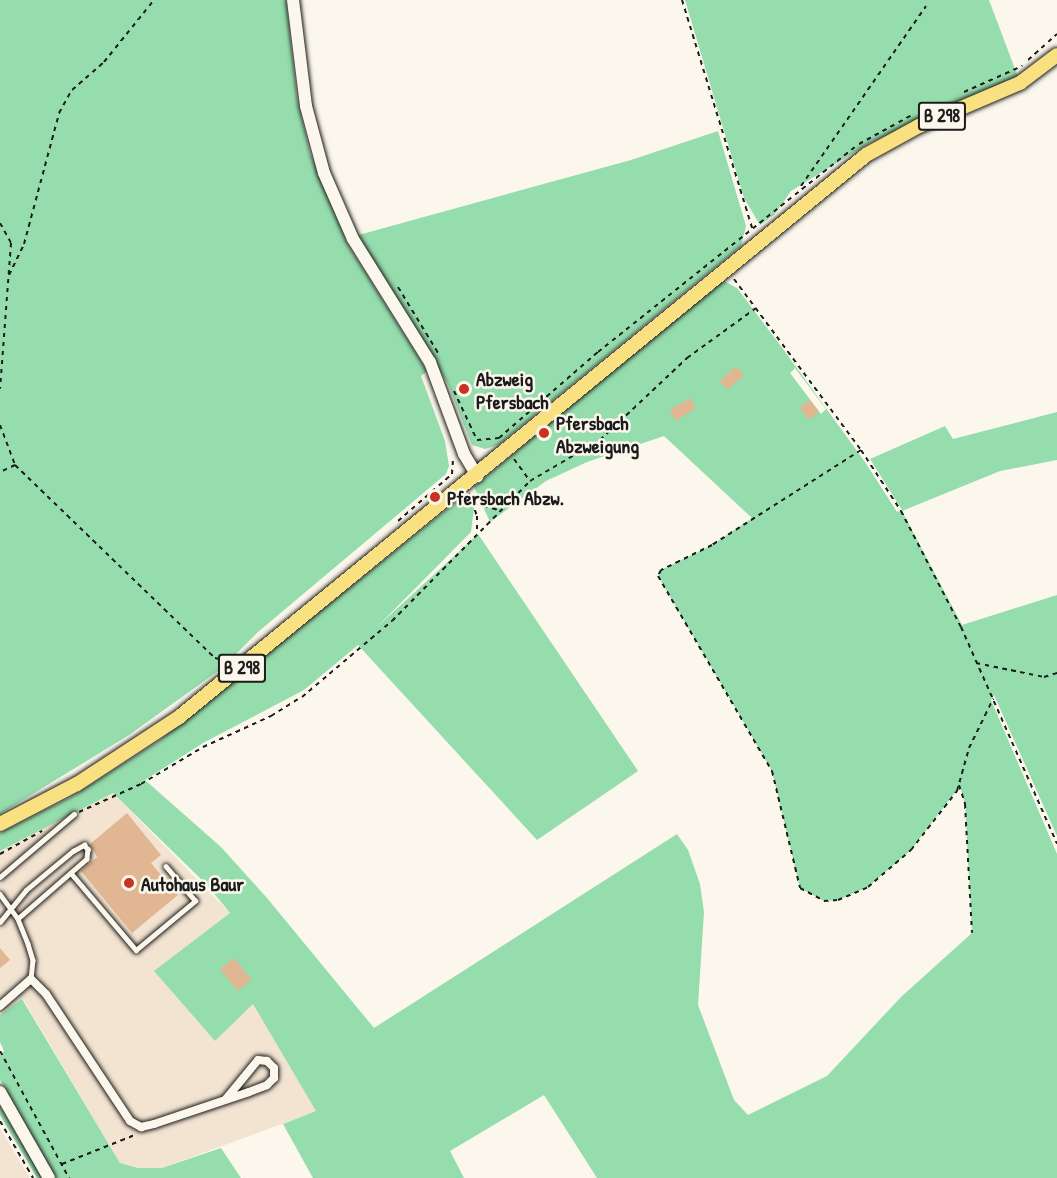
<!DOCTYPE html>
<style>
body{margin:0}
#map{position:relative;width:1057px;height:1178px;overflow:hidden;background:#fbf7ec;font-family:"Patrick Hand",sans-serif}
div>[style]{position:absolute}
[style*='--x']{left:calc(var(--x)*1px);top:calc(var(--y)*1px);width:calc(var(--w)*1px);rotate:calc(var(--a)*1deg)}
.built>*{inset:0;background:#f3e4d1}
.green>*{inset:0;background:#95ddac}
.building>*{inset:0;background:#e1b692;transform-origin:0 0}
.path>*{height:2px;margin-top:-1px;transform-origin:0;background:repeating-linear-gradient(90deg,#1c1c1c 0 4.5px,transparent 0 9px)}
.roads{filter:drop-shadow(0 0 2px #1c1c1c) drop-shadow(0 0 2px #1c1c1c)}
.lane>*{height:4.5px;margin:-2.25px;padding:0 2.25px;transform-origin:2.25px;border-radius:2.25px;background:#fbf7ec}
.street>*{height:8px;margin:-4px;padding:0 4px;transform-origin:4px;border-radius:4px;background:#fbf7ec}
.secondary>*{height:12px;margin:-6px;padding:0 6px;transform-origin:6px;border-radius:6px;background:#fbf7ec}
.primary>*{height:14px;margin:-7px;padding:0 7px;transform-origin:7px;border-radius:7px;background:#f9e181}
.dots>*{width:16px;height:16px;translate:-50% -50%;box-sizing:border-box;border:3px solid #fbf7ec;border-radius:50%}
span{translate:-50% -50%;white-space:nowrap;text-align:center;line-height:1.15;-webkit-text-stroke:5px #fbf7ec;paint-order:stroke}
.shield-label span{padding:2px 4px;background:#fbf7ec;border:2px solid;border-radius:4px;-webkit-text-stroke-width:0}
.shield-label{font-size:18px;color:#1c1c1c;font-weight:700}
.poi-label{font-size:20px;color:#1c1c1c;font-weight:700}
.left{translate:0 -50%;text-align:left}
</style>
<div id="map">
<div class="built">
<i style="clip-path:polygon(113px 793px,230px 913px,155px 972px,215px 1041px,253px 1004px,317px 1111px,162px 1168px,138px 1168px,120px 1163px,23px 999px,0 1015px,0 851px)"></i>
<i style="clip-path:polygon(0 1128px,30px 1178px,0 1178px)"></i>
</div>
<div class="green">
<i style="clip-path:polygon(0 0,286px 0,297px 98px,310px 153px,348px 245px,427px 371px,421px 376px,445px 441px,449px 466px,446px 474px,258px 632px,221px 669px,129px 735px,0 814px)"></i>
<i style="clip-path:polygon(685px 0,989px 0,1018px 77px,871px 142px,791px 191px,774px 215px,760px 225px,744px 198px)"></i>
<i style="clip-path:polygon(718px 131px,746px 226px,741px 246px,498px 445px,485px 449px,472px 445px,448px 384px,355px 236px,631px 160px)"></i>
<i style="clip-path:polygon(evenodd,722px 280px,737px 288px,783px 349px,865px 462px,897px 512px,902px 510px,870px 459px,945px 426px,953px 439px,1057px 412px,1057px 460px,1000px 471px,902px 511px,962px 625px,1057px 595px,1057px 836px,994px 695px,991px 700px,1057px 854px,1057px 1178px,597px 1178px,544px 1095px,450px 1151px,464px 1178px,313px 1178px,283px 1124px,316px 1111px,253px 1004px,215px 1041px,154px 971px,230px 913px,207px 885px,113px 793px,0 851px,0 833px,73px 796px,159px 741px,466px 494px,474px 508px,471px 532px,377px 627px,478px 534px,638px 771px,537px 840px,358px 645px,304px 690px,203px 743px,145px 780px,221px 847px,267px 898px,374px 1028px,677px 834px,688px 850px,700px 884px,704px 912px,698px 1005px,734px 1100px,748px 1115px,827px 1076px,901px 997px,972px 933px,965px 804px,960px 786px,911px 850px,868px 887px,838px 900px,824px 901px,800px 888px,772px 771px,658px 576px,661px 570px,712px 545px,752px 518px,664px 436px,587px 462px,546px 481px,490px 522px,474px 487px,722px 280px,795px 368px,826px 409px,821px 414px,790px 373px,795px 368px)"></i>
<i style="clip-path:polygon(22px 999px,120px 1163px,138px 1168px,162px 1168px,221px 1148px,241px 1178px,54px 1178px,0 1080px,0 1055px,4px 1051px,0 1042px,0 1015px)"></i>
<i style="clip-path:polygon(0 1106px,43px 1178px,37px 1178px,0 1115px)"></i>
</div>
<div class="building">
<i style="left:736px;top:366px;width:12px;height:22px;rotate:48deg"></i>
<i style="left:690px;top:398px;width:12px;height:24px;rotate:59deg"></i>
<i style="left:810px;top:400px;width:15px;height:13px;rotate:53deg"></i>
<i style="clip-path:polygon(127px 813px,161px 855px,151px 863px,178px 895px,132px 933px,81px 871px,97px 857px,90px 844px)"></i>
<i style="clip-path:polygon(0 948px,10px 960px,0 968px)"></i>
<i style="left:234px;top:958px;width:28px;height:18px;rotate:51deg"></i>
</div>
<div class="path">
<i style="--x:682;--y:0;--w:239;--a:72.9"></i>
<i style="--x:1028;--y:60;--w:39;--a:-42"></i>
<i style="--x:964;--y:92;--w:64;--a:-24.1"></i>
<i style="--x:859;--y:144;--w:60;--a:-28.7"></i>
<i style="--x:801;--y:186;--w:219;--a:-55.2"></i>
<i style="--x:0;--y:223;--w:23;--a:61"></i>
<i style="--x:11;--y:243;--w:146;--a:94.3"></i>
<i style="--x:9;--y:275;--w:34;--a:-64"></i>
<i style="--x:24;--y:244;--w:136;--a:-75"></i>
<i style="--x:59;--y:113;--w:26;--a:-61"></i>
<i style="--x:72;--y:90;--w:43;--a:-41.2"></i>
<i style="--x:104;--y:62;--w:80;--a:-51.1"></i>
<i style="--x:734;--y:279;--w:213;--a:53.4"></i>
<i style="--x:861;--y:450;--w:73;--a:56.7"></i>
<i style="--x:901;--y:511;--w:131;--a:62.7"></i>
<i style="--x:961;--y:627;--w:237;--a:66.1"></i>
<i style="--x:398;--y:287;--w:81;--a:58.7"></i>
<i style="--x:454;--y:391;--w:54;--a:64.9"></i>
<i style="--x:477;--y:440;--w:22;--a:-5"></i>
<i style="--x:499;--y:438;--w:131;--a:-41"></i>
<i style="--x:598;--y:352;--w:329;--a:-38.6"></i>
<i style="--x:0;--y:425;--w:43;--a:69.4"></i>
<i style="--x:15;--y:465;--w:17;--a:155"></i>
<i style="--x:861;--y:450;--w:177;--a:147.5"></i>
<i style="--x:712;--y:545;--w:57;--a:153.9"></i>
<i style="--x:661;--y:570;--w:7;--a:117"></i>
<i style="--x:658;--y:576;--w:226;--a:59.7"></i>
<i style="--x:772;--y:771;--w:120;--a:76.5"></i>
<i style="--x:800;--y:888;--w:27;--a:28"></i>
<i style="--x:824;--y:901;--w:14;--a:-4"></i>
<i style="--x:838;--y:900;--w:33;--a:-23"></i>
<i style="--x:868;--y:887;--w:57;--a:-40.7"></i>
<i style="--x:911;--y:850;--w:75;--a:-52.1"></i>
<i style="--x:957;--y:791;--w:45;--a:-74.4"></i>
<i style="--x:969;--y:748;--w:55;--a:-63.9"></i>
<i style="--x:514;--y:459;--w:27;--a:54"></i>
<i style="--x:15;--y:465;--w:278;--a:44"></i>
<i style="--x:215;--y:658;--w:12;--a:14"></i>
<i style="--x:469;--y:493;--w:24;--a:71"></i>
<i style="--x:477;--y:516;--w:15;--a:90"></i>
<i style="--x:475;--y:503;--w:24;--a:17"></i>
<i style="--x:398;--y:521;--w:72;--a:-41"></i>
<i style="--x:452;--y:474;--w:16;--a:-86"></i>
<i style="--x:976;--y:663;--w:69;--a:11.6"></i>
<i style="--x:1044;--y:677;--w:14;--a:-17"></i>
<i style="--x:959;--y:785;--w:20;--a:72"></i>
<i style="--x:965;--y:804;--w:129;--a:86.9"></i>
<i style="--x:79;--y:812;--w:68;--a:-24.3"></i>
<i style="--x:141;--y:784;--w:72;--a:-30.8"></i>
<i style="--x:203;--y:747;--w:75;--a:-24.5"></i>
<i style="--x:271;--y:716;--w:36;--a:-32"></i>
<i style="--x:302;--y:697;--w:118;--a:-40.2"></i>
<i style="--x:392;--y:621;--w:197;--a:-45.4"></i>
<i style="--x:530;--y:481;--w:81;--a:-30.4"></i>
<i style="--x:600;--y:440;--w:120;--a:-43.3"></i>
<i style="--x:687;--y:358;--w:85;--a:-35.9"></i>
<i style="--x:0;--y:854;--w:48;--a:-28.7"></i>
<i style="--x:0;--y:1051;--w:145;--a:61.5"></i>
<i style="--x:0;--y:1121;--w:66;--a:59.9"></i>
<i style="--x:62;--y:1164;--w:79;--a:-21.7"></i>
</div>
<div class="roads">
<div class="lane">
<i style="--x:71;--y:873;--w:101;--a:49.8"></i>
<i style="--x:136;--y:950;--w:77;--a:-39.7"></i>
<i style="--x:195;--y:901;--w:45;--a:-130.5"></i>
<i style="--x:0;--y:877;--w:97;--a:-40.4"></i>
<i style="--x:0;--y:894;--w:31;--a:54"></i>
<i style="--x:18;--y:919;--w:27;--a:68"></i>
<i style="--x:28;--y:944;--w:17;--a:73"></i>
<i style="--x:33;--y:960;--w:18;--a:96"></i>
<i style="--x:0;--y:922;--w:41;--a:-50.9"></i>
<i style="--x:26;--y:890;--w:61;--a:-39.7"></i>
<i style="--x:73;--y:851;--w:13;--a:-29"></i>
<i style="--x:84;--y:845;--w:6;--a:45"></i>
<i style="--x:88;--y:849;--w:10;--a:96"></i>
<i style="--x:87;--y:859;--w:91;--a:139"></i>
</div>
<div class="street">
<i style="--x:0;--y:1006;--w:41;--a:-41.1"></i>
<i style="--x:31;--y:979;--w:21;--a:45"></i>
<i style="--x:46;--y:994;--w:152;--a:56.5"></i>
<i style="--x:130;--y:1121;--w:13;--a:29"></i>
<i style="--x:141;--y:1127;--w:13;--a:-13"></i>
<i style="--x:154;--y:1124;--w:100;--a:-18.6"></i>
<i style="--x:249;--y:1092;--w:19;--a:-21"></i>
<i style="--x:267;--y:1085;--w:10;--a:-45"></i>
<i style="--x:274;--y:1078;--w:10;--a:-90"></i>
<i style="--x:274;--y:1068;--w:10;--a:-135"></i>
<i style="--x:267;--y:1061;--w:9;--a:-174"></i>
<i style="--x:258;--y:1060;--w:50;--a:129.4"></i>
</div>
<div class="secondary">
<i style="--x:293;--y:0;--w:107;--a:83"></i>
<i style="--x:306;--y:106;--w:69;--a:75"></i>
<i style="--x:324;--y:173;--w:72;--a:66.3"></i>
<i style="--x:353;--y:239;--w:145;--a:58"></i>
<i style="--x:430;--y:362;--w:98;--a:69.7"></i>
<i style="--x:464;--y:454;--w:26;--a:59"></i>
<i style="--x:0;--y:1092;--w:99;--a:60.3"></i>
</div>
<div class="primary">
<i style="--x:0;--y:824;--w:87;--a:-27.5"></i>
<i style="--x:77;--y:784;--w:121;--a:-33.2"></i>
<i style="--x:178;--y:718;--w:889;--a:-39.29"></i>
<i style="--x:866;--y:155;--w:60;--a:-28.7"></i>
<i style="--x:919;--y:126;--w:110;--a:-23.1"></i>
<i style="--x:1020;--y:83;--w:46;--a:-37.1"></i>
</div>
</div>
<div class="dots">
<i style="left:464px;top:389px;background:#c8321e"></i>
<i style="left:544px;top:433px;background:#c8321e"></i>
<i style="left:435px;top:497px;background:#c8321e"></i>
<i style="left:129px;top:883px;background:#c8321e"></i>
</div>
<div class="shield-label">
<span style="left:942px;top:116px">B 298</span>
<span style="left:242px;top:668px">B 298</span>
</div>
<div class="poi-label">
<span class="left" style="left:476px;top:390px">Abzweig<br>Pfersbach</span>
<span class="left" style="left:556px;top:434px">Pfersbach<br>Abzweigung</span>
<span class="left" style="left:447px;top:497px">Pfersbach Abzw.</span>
<span class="left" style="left:141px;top:883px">Autohaus Baur</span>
</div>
</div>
